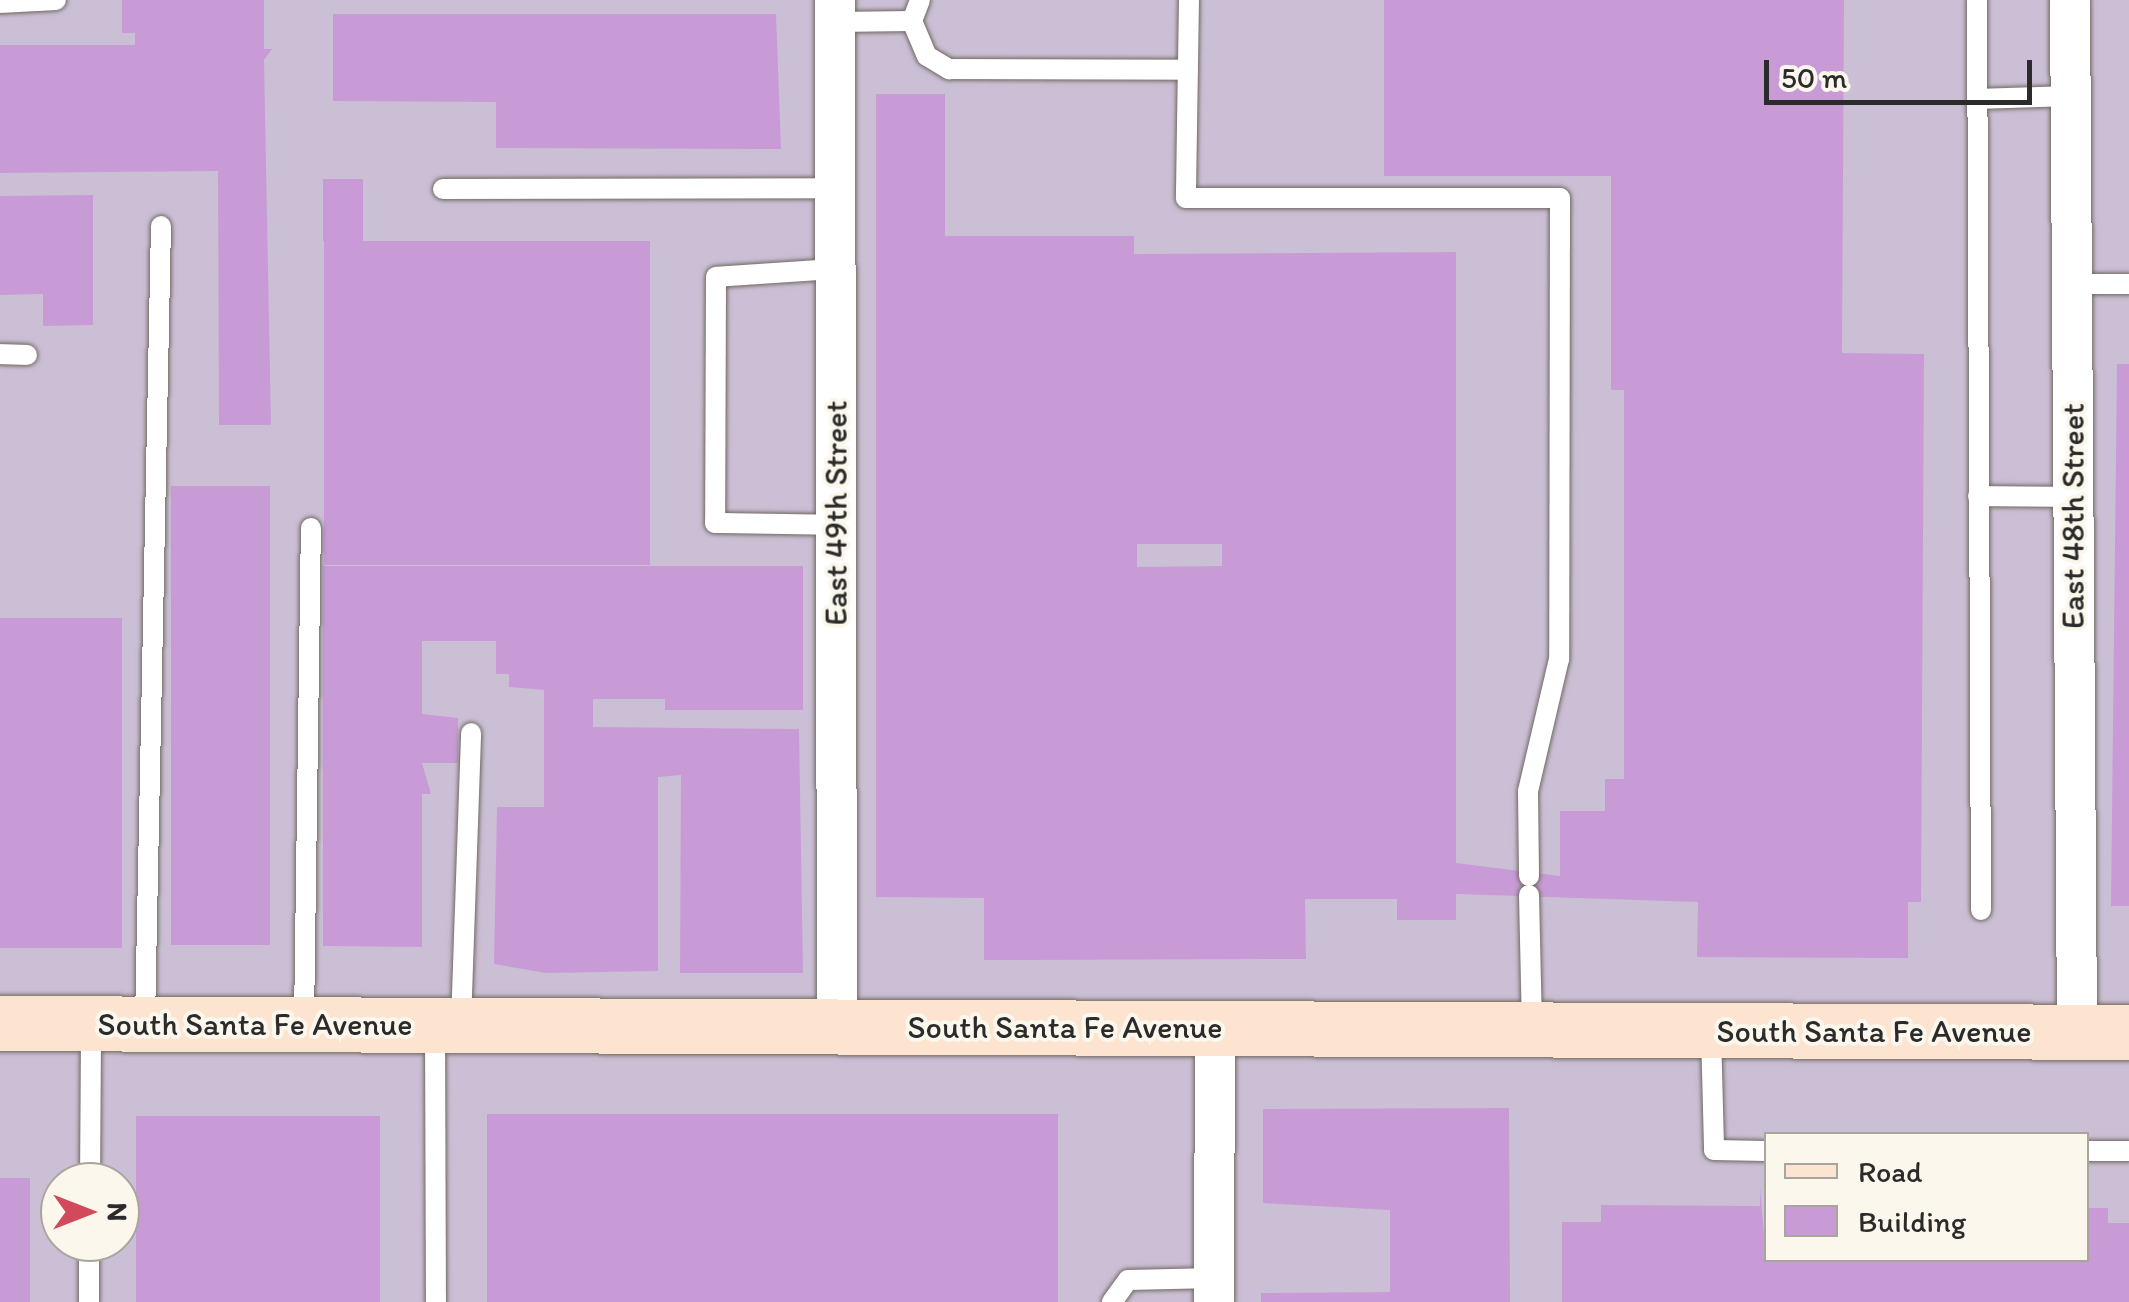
<!DOCTYPE html>
<style>
body{margin:0}
#map{position:relative;width:2129px;height:1302px;overflow:hidden;background:#f4e0c4;font-family:Itim,sans-serif}
div>[style]{position:absolute}
[style*='--x']{left:calc(var(--x)*1px);top:calc(var(--y)*1px);width:calc(var(--w)*1px);rotate:calc(var(--a)*1deg)}
.industrial>*{inset:0;background:#cbbfd5}
.building>*{inset:0;background:#c89bd7;transform-origin:0 0}
.roads{filter:drop-shadow(0 0 2px #716a61) drop-shadow(0 0 2px #716a61)}
.lane>*{height:20px;margin:-10px;padding:0 10px;transform-origin:10px;border-radius:10px;background:#fff}
.street>*{height:40px;margin:-20px;padding:0 20px;transform-origin:20px;border-radius:20px;background:#fff}
.secondary>*{height:55px;margin:-27.5px;padding:0 27.5px;transform-origin:27.5px;border-radius:27.5px;background:#fde4d0}
span{translate:-50% -50%;white-space:nowrap;text-align:center;line-height:1.15;-webkit-text-stroke:8px #fbf7ec;paint-order:stroke}
.street-label{font-size:32px;color:#2b2b2b}
.legend{position:absolute;left:1764px;top:1132px;width:325px;height:130px;box-sizing:border-box;background:#fbf7ec;border:2px solid #a8a59f;margin:0;padding:12px 18px;list-style:none;font-size:30px;color:#2b2b2b}
.legend li{display:flex;align-items:center;gap:20px;height:50px}
.legend b{width:50px;border:2px solid #a8a59f}
.north{position:absolute;left:40px;top:1162px;width:100px;height:100px;box-sizing:border-box;background:#fbf7ec;border:2px solid #a8a59f;border-radius:50%;rotate:90deg;font-size:28px;font-weight:700;line-height:40px;text-align:center;color:#2b2b2b}
.north::after{content:'';display:block;margin:auto;width:35px;height:45px;background:#d1495b;clip-path:polygon(50% 0,100% 100%,50% 72%,0 100%)}
.scale{position:absolute;left:1764px;top:60px;width:268px;height:45px;box-sizing:border-box;border:5px solid #2b2b2b;border-top:0;padding-left:12px;font-size:30px;line-height:35px;white-space:nowrap;color:#2b2b2b;-webkit-text-stroke:8px #fbf7ec;paint-order:stroke}
</style>
<div id="map">
<div class="industrial">
<i style="clip-path:polygon(evenodd,0 0,2129px 0,2129px 1302px,0 1302px,0 0,1766px 1134px,2086px 1134px,2086px 1260px,1766px 1260px,1766px 1134px,0 0,60px 1182px,120px 1182px,120px 1242px,60px 1242px,60px 1182px)"></i>
</div>
<div class="building">
<i style="clip-path:polygon(122px 0,264px 0,264px 49px,272px 49px,264px 60px,271px 425px,219px 425px,218px 171px,0 173px,0 45px,135px 45px,135px 33px,122px 33px)"></i>
<i style="clip-path:polygon(evenodd,1384px 0,1844px 0,1842px 353px,1924px 354px,1921px 902px,1908px 902px,1908px 958px,1697px 957px,1698px 902px,1456px 894px,1456px 920px,1397px 920px,1397px 899px,1305px 899px,1306px 959px,984px 960px,984px 898px,876px 897px,876px 94px,945px 94px,945px 236px,1134px 236px,1134px 254px,1456px 252px,1456px 863px,1560px 876px,1560px 811px,1605px 811px,1605px 779px,1624px 779px,1624px 390px,1611px 390px,1611px 176px,1384px 176px,1384px 0,1137px 544px,1222px 544px,1222px 566px,1137px 567px,1137px 544px)"></i>
<i style="clip-path:polygon(333px 14px,776px 14px,781px 149px,496px 148px,496px 102px,333px 101px)"></i>
<i style="left:323px;top:179px;width:40px;height:62px"></i>
<i style="clip-path:polygon(93px 195px,93px 325px,43px 326px,43px 294px,0 295px,0 196px)"></i>
<i style="left:650px;top:241px;width:324px;height:326px;rotate:90deg"></i>
<i style="clip-path:polygon(2117px 364px,2129px 364px,2129px 906px,2111px 906px)"></i>
<i style="left:171px;top:486px;width:99px;height:459px"></i>
<i style="clip-path:polygon(323px 566px,803px 566px,803px 710px,665px 710px,665px 699px,593px 699px,593px 727px,799px 729px,803px 973px,680px 973px,681px 775px,658px 777px,658px 971px,546px 973px,494px 964px,497px 807px,544px 807px,544px 690px,509px 687px,509px 674px,496px 674px,496px 641px,422px 641px,422px 714px,458px 718px,458px 763px,422px 763px,431px 794px,422px 794px,422px 947px,323px 946px)"></i>
<i style="left:0;top:618px;width:122px;height:330px"></i>
<i style="clip-path:polygon(1509px 1108px,1510px 1302px,1261px 1302px,1261px 1293px,1390px 1292px,1390px 1210px,1263px 1203px,1263px 1109px)"></i>
<i style="left:487px;top:1114px;width:571px;height:188px"></i>
<i style="left:136px;top:1116px;width:244px;height:186px"></i>
<i style="left:0;top:1178px;width:30px;height:124px"></i>
<i style="clip-path:polygon(1760px 1187px,1766px 1260px,2086px 1260px,2086px 1208px,2108px 1208px,2108px 1223px,2129px 1223px,2129px 1302px,1562px 1302px,1562px 1222px,1601px 1222px,1601px 1205px,1760px 1206px)"></i>
</div>
<div class="roads">
<div class="lane">
<i style="--x:1189;--y:0;--w:198;--a:90.9"></i>
<i style="--x:1186;--y:198;--w:374;--a:0"></i>
<i style="--x:1560;--y:198;--w:461;--a:90.1"></i>
<i style="--x:1559;--y:659;--w:136;--a:103.2"></i>
<i style="--x:1528;--y:791;--w:85;--a:89.3"></i>
<i style="--x:1977;--y:0;--w:910;--a:89.75"></i>
<i style="--x:0;--y:3;--w:56;--a:-3.1"></i>
<i style="--x:912;--y:21;--w:38;--a:67"></i>
<i style="--x:927;--y:56;--w:26;--a:31"></i>
<i style="--x:949;--y:69;--w:239;--a:0.2"></i>
<i style="--x:835;--y:22;--w:77;--a:-0.7"></i>
<i style="--x:912;--y:21;--w:22;--a:-69"></i>
<i style="--x:1977;--y:99;--w:93;--a:-1.8"></i>
<i style="--x:443;--y:189;--w:392;--a:-0.1"></i>
<i style="--x:835;--y:269;--w:119;--a:176.2"></i>
<i style="--x:716;--y:277;--w:246;--a:90.2"></i>
<i style="--x:715;--y:523;--w:121;--a:0.9"></i>
<i style="--x:2072;--y:284;--w:57;--a:0"></i>
<i style="--x:0;--y:354;--w:27;--a:2"></i>
<i style="--x:1978;--y:496;--w:95;--a:0.6"></i>
<i style="--x:1529;--y:895;--w:132;--a:88.7"></i>
<i style="--x:145;--y:1021;--w:795;--a:-88.85"></i>
<i style="--x:304;--y:1021;--w:493;--a:-89.2"></i>
<i style="--x:461;--y:1023;--w:290;--a:-88"></i>
<i style="--x:435;--y:1027;--w:275;--a:89.8"></i>
<i style="--x:1711;--y:1032;--w:118;--a:88.5"></i>
<i style="--x:1714;--y:1150;--w:52;--a:1.1"></i>
<i style="--x:2086;--y:1151;--w:43;--a:0"></i>
<i style="--x:90;--y:1182;--w:157;--a:-89.6"></i>
<i style="--x:89;--y:1302;--w:60;--a:-90"></i>
<i style="--x:1112;--y:1302;--w:27;--a:-54"></i>
<i style="--x:1128;--y:1280;--w:86;--a:-1.3"></i>
</div>
<div class="street">
<i style="--x:835;--y:0;--w:1026;--a:89.89"></i>
<i style="--x:2070;--y:0;--w:1032;--a:89.61"></i>
<i style="--x:1214;--y:1302;--w:274;--a:-89.8"></i>
</div>
<div class="secondary">
<i style="--x:0;--y:1023;--w:2129;--a:0.24"></i>
</div>
</div>
<div class="street-label">
<span style="left:836px;top:513px;rotate:-90deg">East 49th Street</span>
<span style="left:2073px;top:516px;rotate:-90deg">East 48th Street</span>
<span style="left:255px;top:1024px">South Santa Fe Avenue</span>
<span style="left:1065px;top:1027px">South Santa Fe Avenue</span>
<span style="left:1874px;top:1031px">South Santa Fe Avenue</span>
</div>
<ul class="legend">
<li><b style="height:12px;background:#fde4d0"></b>Road</li>
<li><b style="height:28px;background:#c89bd7"></b>Building</li>
</ul>
<div class="north">N</div>
<div class="scale">50 m</div>
</div>
